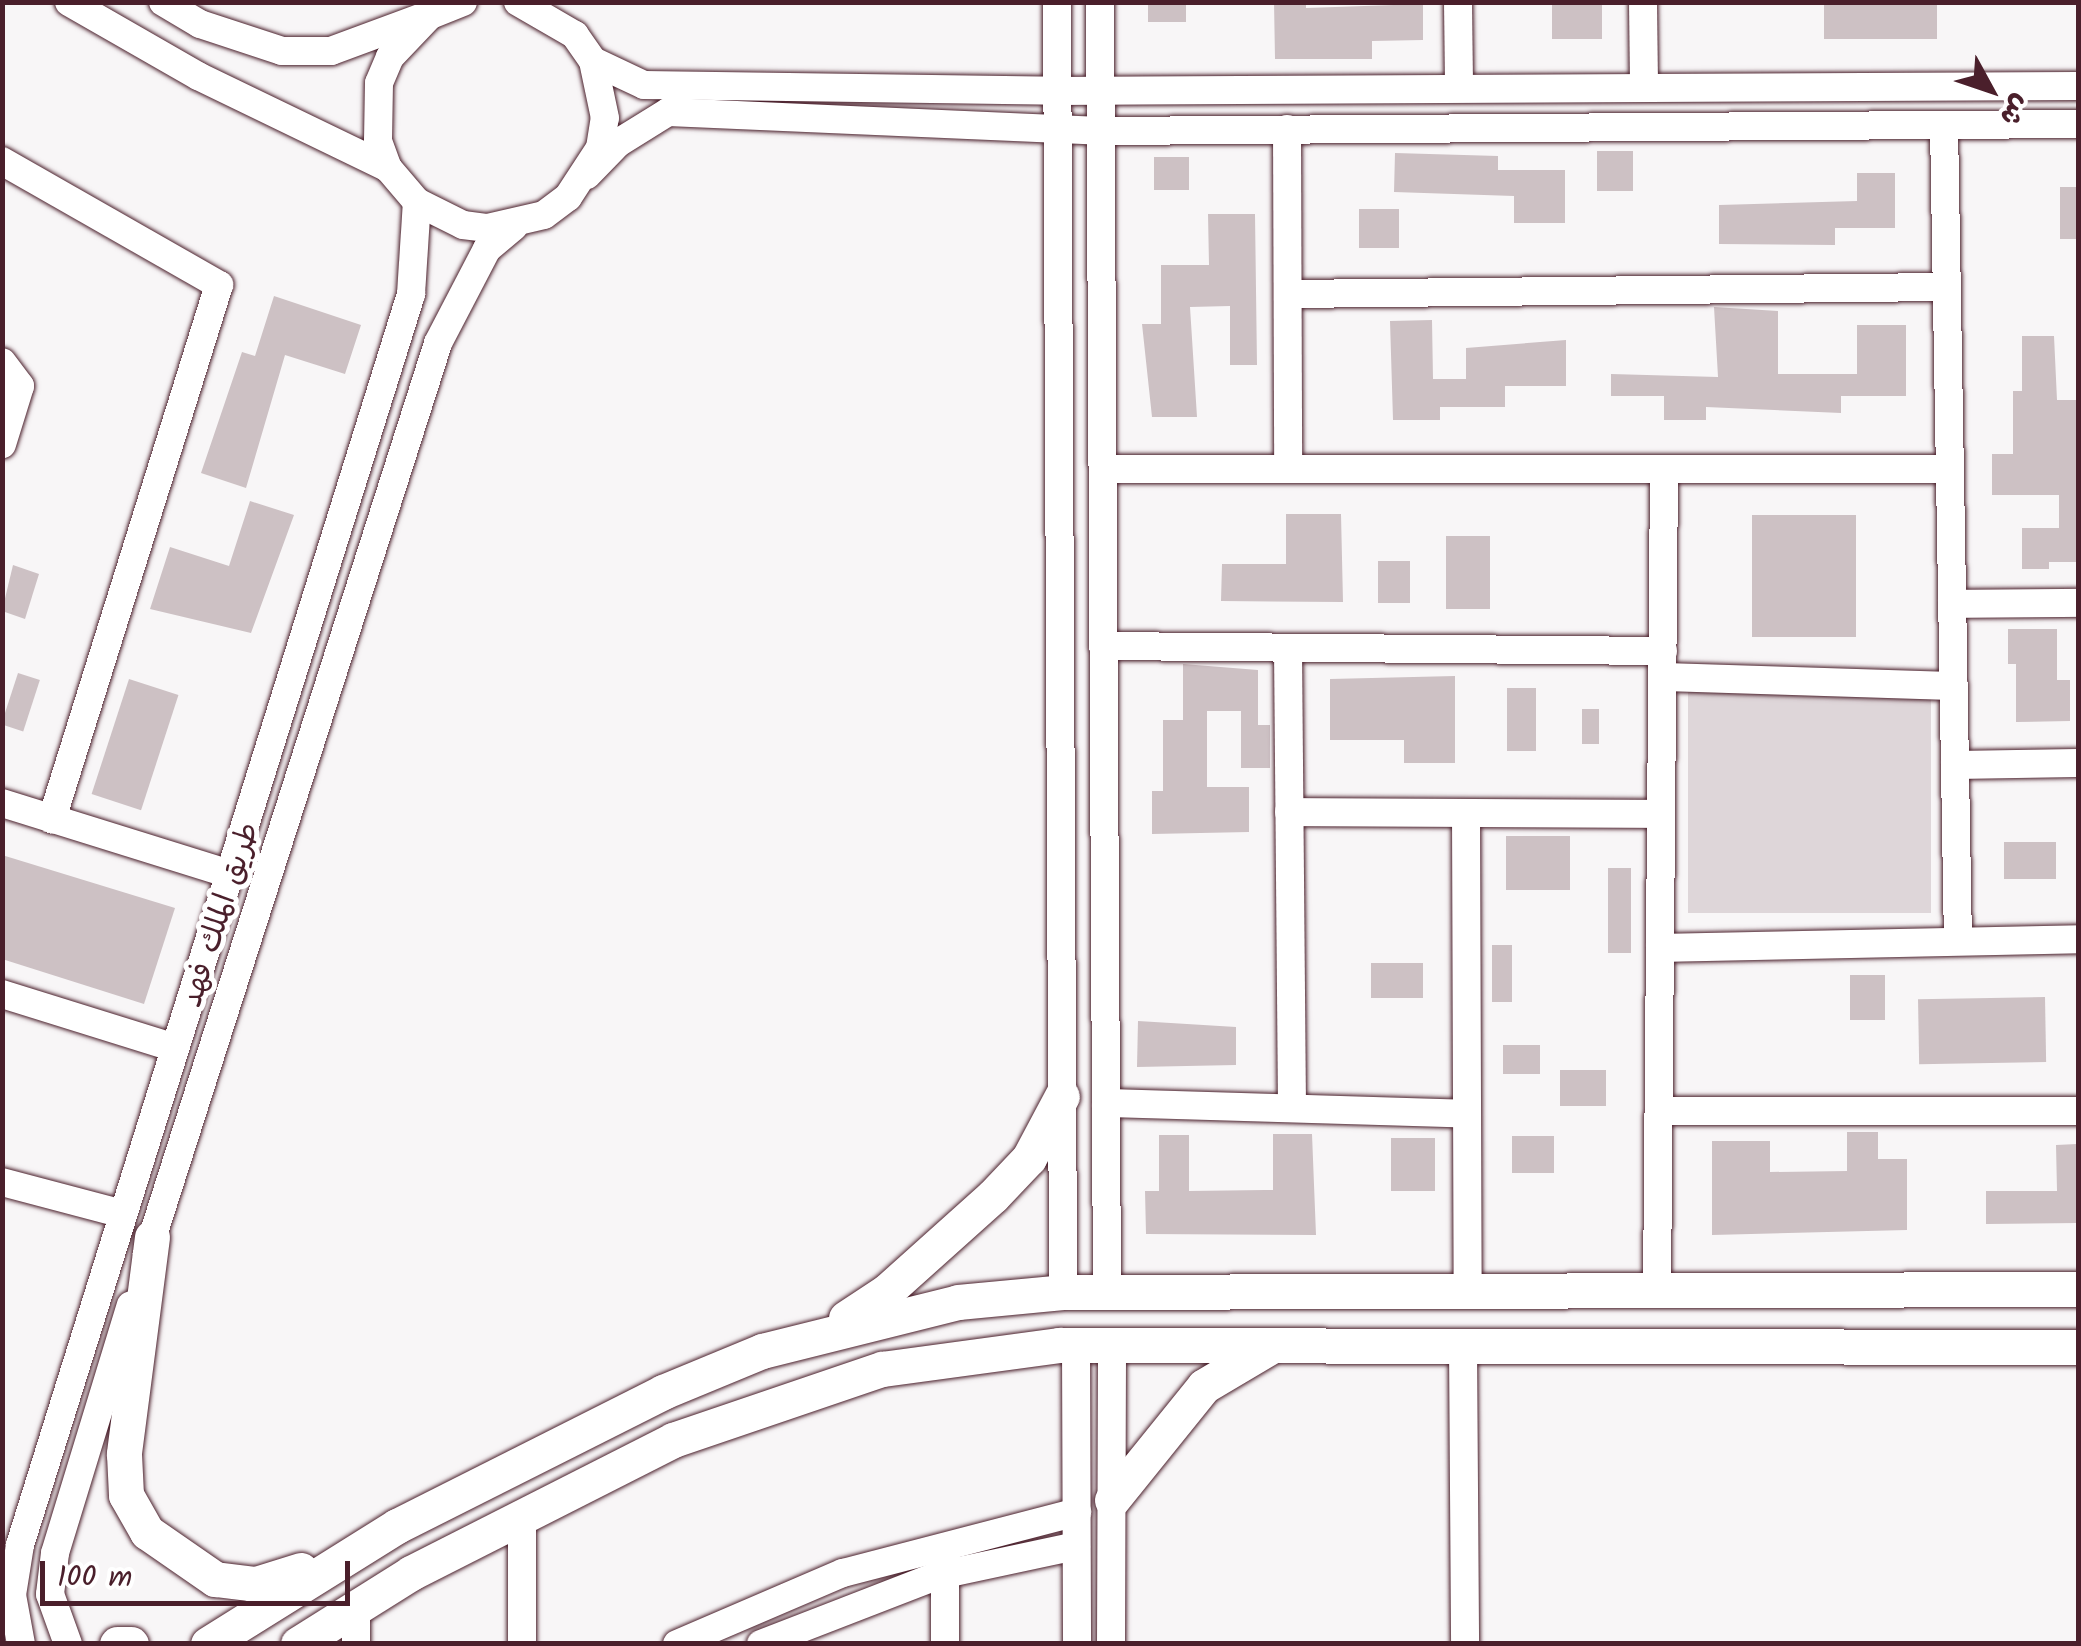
<!DOCTYPE html>
<meta charset="utf-8">
<style>
body{margin:0}
#map{position:relative;width:2081px;height:1646px;overflow:hidden;background:#f8f6f7;font-family:Kalam,"Playpen Sans Arabic",sans-serif}
div>[style]{position:absolute}
[style*='--x']{left:calc(var(--x)*1px);top:calc(var(--y)*1px);width:calc(var(--w)*1px);rotate:calc(var(--a)*1deg)}
.green>*{inset:0;background:#ded6d9;transform-origin:0 0}
.building>*{inset:0;background:#cdc1c4;transform-origin:0 0}
.roads{filter:drop-shadow(0 0 2px #4a1f2b) drop-shadow(0 0 2px #4a1f2b)}
.minor>*{height:28px;margin:-14px;padding:0 14px;transform-origin:14px;border-radius:14px;background:#fff}
.major>*{height:35px;margin:-17.5px;padding:0 17.5px;transform-origin:17.5px;border-radius:17.5px;background:#fff}
span{translate:-50% -50%;white-space:nowrap;text-align:center;line-height:1.15;-webkit-text-stroke:10px #fff;paint-order:stroke}
.street-label{font-size:30px;color:#4a1f2b}
.frame{position:absolute;inset:0;border:5px solid #4a1f2b;pointer-events:none}
.north{position:absolute;left:1941px;top:40px;width:100px;height:100px;-webkit-text-stroke:8px #fff;paint-order:stroke;rotate:130deg;font-size:28px;font-weight:700;line-height:40px;text-align:center;color:#4a1f2b}
.north::after{content:'';display:block;margin:auto;width:35px;height:45px;background:#4a1f2b;clip-path:polygon(50% 0,100% 100%,50% 72%,0 100%)}
.scale{position:absolute;left:40px;top:1561px;width:310px;height:45px;box-sizing:border-box;border:5px solid #4a1f2b;border-top:0;padding-left:12px;font-size:30px;line-height:35px;white-space:nowrap;color:#4a1f2b;-webkit-text-stroke:8px #fff;paint-order:stroke}
</style>
<div id="map">
<div class="green">
<i style="left:1931px;top:688px;width:225px;height:243px;rotate:90deg"></i>
</div>
<div class="building">
<i style="left:1148px;top:2px;width:38px;height:20px"></i>
<i style="clip-path:polygon(1274px 2px,1306px 2px,1306px 8px,1423px 4px,1423px 40px,1372px 41px,1372px 59px,1275px 59px)"></i>
<i style="left:1552px;top:2px;width:50px;height:37px"></i>
<i style="left:1824px;top:2px;width:113px;height:37px"></i>
<i style="left:1597px;top:151px;width:36px;height:40px"></i>
<i style="clip-path:polygon(1395px 153px,1498px 156px,1498px 170px,1565px 170px,1565px 223px,1514px 223px,1514px 196px,1394px 192px)"></i>
<i style="left:1154px;top:157px;width:35px;height:33px"></i>
<i style="clip-path:polygon(1857px 173px,1895px 173px,1895px 228px,1835px 228px,1835px 245px,1719px 244px,1719px 205px,1857px 201px)"></i>
<i style="left:2060px;top:187px;width:18px;height:52px"></i>
<i style="left:1399px;top:209px;width:39px;height:40px;rotate:90deg"></i>
<i style="clip-path:polygon(1208px 214px,1255px 214px,1257px 365px,1230px 365px,1230px 306px,1190px 307px,1197px 417px,1152px 417px,1142px 324px,1161px 324px,1161px 265px,1209px 265px)"></i>
<i style="clip-path:polygon(274px 296px,361px 325px,345px 374px,285px 355px,246px 488px,201px 473px,242px 352px,255px 356px)"></i>
<i style="clip-path:polygon(1714px 307px,1778px 311px,1778px 374px,1857px 374px,1857px 325px,1906px 325px,1906px 396px,1841px 396px,1841px 413px,1706px 407px,1706px 420px,1664px 420px,1664px 396px,1611px 396px,1611px 374px,1718px 377px)"></i>
<i style="clip-path:polygon(1432px 320px,1433px 379px,1466px 379px,1466px 348px,1566px 340px,1566px 386px,1505px 386px,1505px 407px,1440px 407px,1440px 420px,1393px 420px,1390px 321px)"></i>
<i style="clip-path:polygon(2022px 336px,2054px 336px,2057px 400px,2078px 400px,2078px 562px,2049px 562px,2049px 569px,2022px 569px,2022px 528px,2059px 528px,2059px 495px,1992px 495px,1992px 454px,2013px 454px,2013px 391px,2022px 391px)"></i>
<i style="clip-path:polygon(250px 501px,294px 515px,251px 633px,150px 609px,170px 547px,229px 566px)"></i>
<i style="clip-path:polygon(1286px 514px,1341px 514px,1343px 602px,1221px 601px,1222px 564px,1286px 564px)"></i>
<i style="left:1856px;top:515px;width:122px;height:104px;rotate:90deg"></i>
<i style="left:1446px;top:536px;width:44px;height:73px"></i>
<i style="left:1410px;top:561px;width:42px;height:32px;rotate:90deg"></i>
<i style="clip-path:polygon(13px 565px,39px 574px,25px 619px,2px 611px)"></i>
<i style="clip-path:polygon(2008px 629px,2057px 629px,2057px 680px,2070px 680px,2070px 721px,2016px 722px,2016px 664px,2008px 664px)"></i>
<i style="clip-path:polygon(1183px 664px,1258px 670px,1258px 725px,1270px 725px,1270px 768px,1241px 768px,1241px 711px,1207px 711px,1207px 787px,1249px 787px,1249px 832px,1152px 834px,1152px 791px,1163px 791px,1163px 720px,1183px 720px)"></i>
<i style="left:18px;top:673px;width:23px;height:54px;rotate:18deg"></i>
<i style="clip-path:polygon(1455px 676px,1455px 763px,1404px 763px,1404px 740px,1330px 740px,1330px 679px)"></i>
<i style="left:129px;top:679px;width:52px;height:121px;rotate:18deg"></i>
<i style="left:1507px;top:688px;width:29px;height:63px"></i>
<i style="left:1582px;top:709px;width:17px;height:35px"></i>
<i style="left:1570px;top:836px;width:54px;height:64px;rotate:90deg"></i>
<i style="left:2004px;top:842px;width:52px;height:37px"></i>
<i style="clip-path:polygon(2px 855px,175px 908px,144px 1004px,2px 959px)"></i>
<i style="left:1608px;top:868px;width:23px;height:85px"></i>
<i style="left:1492px;top:945px;width:20px;height:57px"></i>
<i style="left:1371px;top:963px;width:52px;height:35px"></i>
<i style="left:1850px;top:975px;width:35px;height:45px"></i>
<i style="left:2045px;top:997px;width:65px;height:127px;rotate:89deg"></i>
<i style="clip-path:polygon(1138px 1021px,1236px 1027px,1236px 1065px,1137px 1067px)"></i>
<i style="left:1503px;top:1045px;width:37px;height:29px"></i>
<i style="left:1560px;top:1070px;width:46px;height:36px"></i>
<i style="clip-path:polygon(1847px 1132px,1878px 1132px,1878px 1159px,1907px 1159px,1907px 1230px,1712px 1235px,1712px 1141px,1770px 1141px,1770px 1172px,1847px 1171px)"></i>
<i style="clip-path:polygon(1273px 1134px,1312px 1134px,1316px 1235px,1146px 1234px,1145px 1191px,1159px 1191px,1159px 1135px,1189px 1135px,1189px 1191px,1265px 1190px,1273px 1190px)"></i>
<i style="left:1512px;top:1136px;width:42px;height:37px"></i>
<i style="left:1435px;top:1138px;width:53px;height:44px;rotate:90deg"></i>
<i style="clip-path:polygon(2077px 1144px,2078px 1223px,1986px 1224px,1986px 1191px,2057px 1191px,2056px 1145px)"></i>
</div>
<div class="roads">
<div class="minor">
<i style="--x:69;--y:2;--w:149;--a:29.8"></i>
<i style="--x:198;--y:76;--w:211;--a:25.8"></i>
<i style="--x:163;--y:2;--w:43;--a:30.7"></i>
<i style="--x:200;--y:24;--w:86;--a:18.2"></i>
<i style="--x:282;--y:51;--w:49;--a:0"></i>
<i style="--x:331;--y:51;--w:98;--a:-20.3"></i>
<i style="--x:463;--y:2;--w:35;--a:158"></i>
<i style="--x:430;--y:15;--w:58;--a:133.6"></i>
<i style="--x:390;--y:57;--w:28;--a:113"></i>
<i style="--x:379;--y:83;--w:58;--a:91"></i>
<i style="--x:378;--y:141;--w:29;--a:70"></i>
<i style="--x:388;--y:168;--w:45;--a:49.5"></i>
<i style="--x:417;--y:202;--w:51;--a:26.6"></i>
<i style="--x:463;--y:225;--w:25;--a:7"></i>
<i style="--x:488;--y:228;--w:57;--a:-13.1"></i>
<i style="--x:544;--y:215;--w:30;--a:-37"></i>
<i style="--x:568;--y:197;--w:59;--a:-56.9"></i>
<i style="--x:600;--y:148;--w:30;--a:-81"></i>
<i style="--x:605;--y:118;--w:58;--a:-101.9"></i>
<i style="--x:593;--y:61;--w:32;--a:-125"></i>
<i style="--x:575;--y:35;--w:66;--a:-149.9"></i>
<i style="--x:1057;--y:2;--w:1290;--a:89.73"></i>
<i style="--x:1100;--y:2;--w:1290;--a:89.69"></i>
<i style="--x:1458;--y:2;--w:86;--a:89.3"></i>
<i style="--x:1643;--y:2;--w:85;--a:89.3"></i>
<i style="--x:593;--y:61;--w:56;--a:25.2"></i>
<i style="--x:644;--y:85;--w:414;--a:0.8"></i>
<i style="--x:1058;--y:91;--w:1020;--a:-0.28"></i>
<i style="--x:1944;--y:125;--w:816;--a:89.02"></i>
<i style="--x:1287;--y:129;--w:340;--a:89.8"></i>
<i style="--x:2;--y:161;--w:250;--a:29.7"></i>
<i style="--x:219;--y:285;--w:560;--a:107.37"></i>
<i style="--x:587;--y:175;--w:45;--a:-45.9"></i>
<i style="--x:618;--y:143;--w:59;--a:-31.8"></i>
<i style="--x:668;--y:112;--w:433;--a:2.5"></i>
<i style="--x:1101;--y:131;--w:977;--a:-0.41"></i>
<i style="--x:1288;--y:294;--w:659;--a:-0.61"></i>
<i style="--x:2;--y:362;--w:30;--a:53"></i>
<i style="--x:20;--y:386;--w:61;--a:107.2"></i>
<i style="--x:1103;--y:469;--w:847;--a:0"></i>
<i style="--x:1952;--y:604;--w:126;--a:-0.5"></i>
<i style="--x:1103;--y:646;--w:560;--a:0.51"></i>
<i style="--x:1288;--y:648;--w:460;--a:89.5"></i>
<i style="--x:1663;--y:677;--w:291;--a:1.8"></i>
<i style="--x:1955;--y:765;--w:123;--a:-0.9"></i>
<i style="--x:2;--y:803;--w:236;--a:17.3"></i>
<i style="--x:1289;--y:812;--w:372;--a:0.3"></i>
<i style="--x:1466;--y:813;--w:478;--a:89.8"></i>
<i style="--x:1660;--y:948;--w:418;--a:-1.2"></i>
<i style="--x:2;--y:994;--w:178;--a:17.3"></i>
<i style="--x:1106;--y:1103;--w:361;--a:1.7"></i>
<i style="--x:1659;--y:1111;--w:419;--a:0"></i>
<i style="--x:2;--y:1182;--w:121;--a:14.8"></i>
<i style="--x:147;--y:1254;--w:956;--a:-72.28"></i>
<i style="--x:438;--y:343;--w:106;--a:-62.5"></i>
<i style="--x:487;--y:249;--w:35;--a:-40"></i>
<i style="--x:1657;--y:1290;--w:821;--a:-89.51"></i>
<i style="--x:1076;--y:1345;--w:299;--a:89.8"></i>
<i style="--x:1463;--y:1345;--w:299;--a:89.6"></i>
<i style="--x:945;--y:1560;--w:84;--a:90"></i>
<i style="--x:356;--y:1607;--w:37;--a:90"></i>
<i style="--x:21;--y:1644;--w:50;--a:-100.4"></i>
<i style="--x:12;--y:1595;--w:51;--a:-80.9"></i>
<i style="--x:20;--y:1545;--w:1311;--a:-72.64"></i>
<i style="--x:411;--y:294;--w:92;--a:-86.3"></i>
<i style="--x:68;--y:1644;--w:53;--a:-109.8"></i>
<i style="--x:50;--y:1594;--w:41;--a:-83"></i>
<i style="--x:55;--y:1553;--w:259;--a:-73"></i>
<i style="--x:522;--y:1644;--w:129;--a:-90"></i>
<i style="--x:677;--y:1644;--w:181;--a:-23.2"></i>
<i style="--x:843;--y:1573;--w:242;--a:-14.6"></i>
<i style="--x:761;--y:1644;--w:188;--a:-21.2"></i>
<i style="--x:936;--y:1576;--w:143;--a:-12.1"></i>
<i style="--x:1111;--y:1644;--w:300;--a:-89.8"></i>
</div>
<div class="major">
<i style="--x:152;--y:1237;--w:219;--a:97.4"></i>
<i style="--x:124;--y:1454;--w:41;--a:87.2"></i>
<i style="--x:126;--y:1495;--w:43;--a:60.4"></i>
<i style="--x:147;--y:1532;--w:83;--a:34.7"></i>
<i style="--x:215;--y:1579;--w:41;--a:7"></i>
<i style="--x:256;--y:1584;--w:47;--a:-17.3"></i>
<i style="--x:846;--y:1318;--w:49;--a:-33.4"></i>
<i style="--x:887;--y:1291;--w:142;--a:-41.9"></i>
<i style="--x:993;--y:1196;--w:52;--a:-46.5"></i>
<i style="--x:1029;--y:1158;--w:70;--a:-62"></i>
<i style="--x:1112;--y:1500;--w:146;--a:-51.1"></i>
<i style="--x:1204;--y:1386;--w:77;--a:-30.6"></i>
<i style="--x:117;--y:1644;--w:14;--a:0"></i>
<i style="--x:208;--y:1644;--w:223;--a:-32"></i>
<i style="--x:397;--y:1526;--w:298;--a:-26.7"></i>
<i style="--x:663;--y:1392;--w:107;--a:-22.5"></i>
<i style="--x:762;--y:1351;--w:202;--a:-14"></i>
<i style="--x:958;--y:1302;--w:105;--a:-5.4"></i>
<i style="--x:1063;--y:1292;--w:1015;--a:-0.17"></i>
<i style="--x:298;--y:1644;--w:133;--a:-32.1"></i>
<i style="--x:411;--y:1573;--w:294;--a:-26.9"></i>
<i style="--x:673;--y:1440;--w:221;--a:-18.8"></i>
<i style="--x:882;--y:1369;--w:179;--a:-7.7"></i>
<i style="--x:1059;--y:1345;--w:1019;--a:0.11"></i>
</div>
</div>
<div class="street-label">
<span style="left:221px;top:915px;rotate:-72deg">طريق الملك فهد</span>
</div>
<div class="frame"></div>
<div class="north">ش</div>
<div class="scale">100 m</div>
</div>
